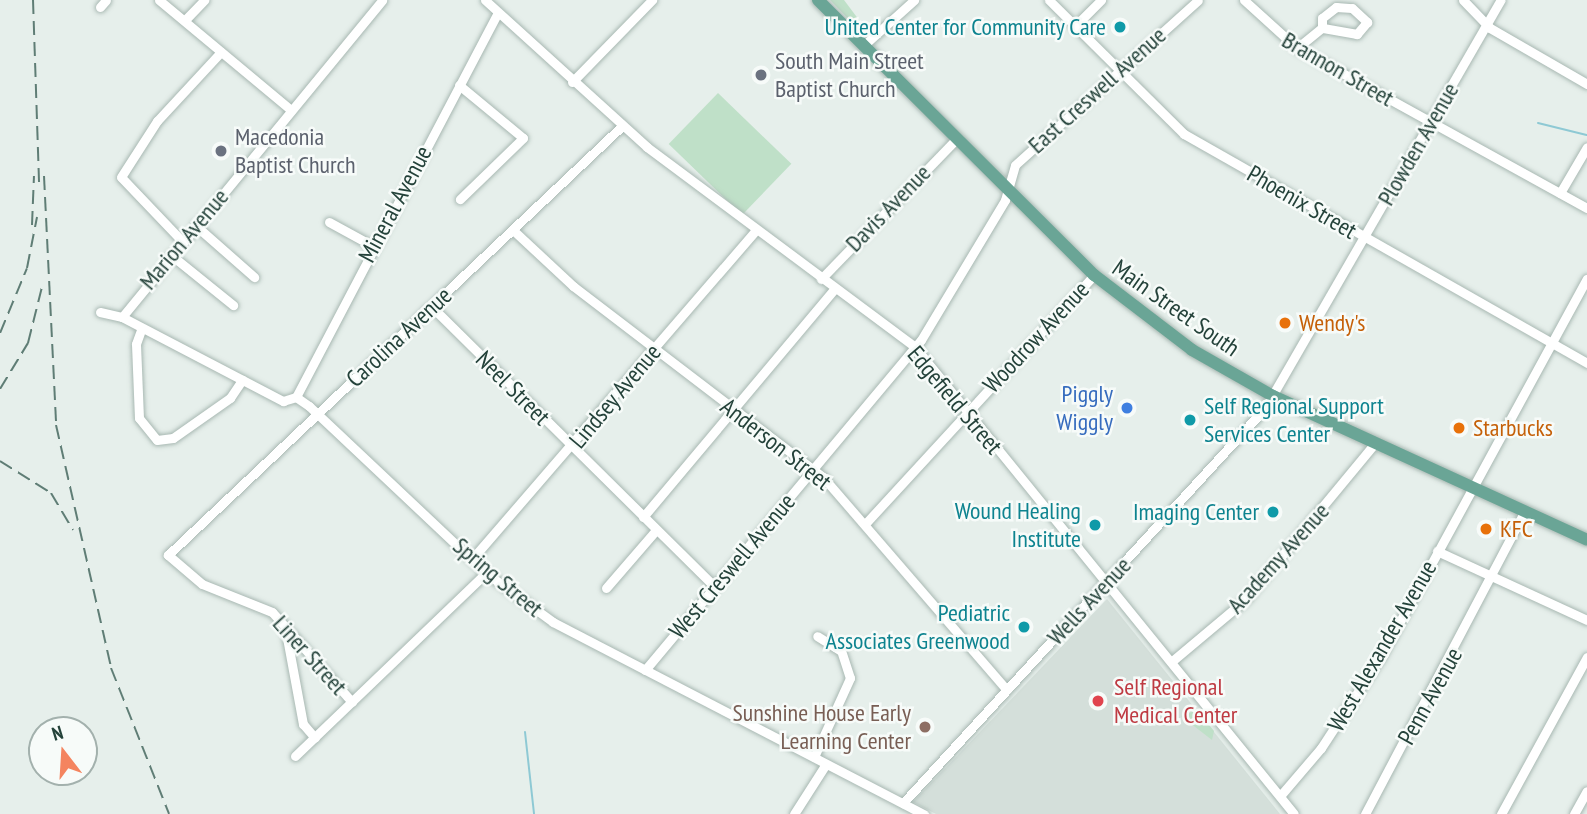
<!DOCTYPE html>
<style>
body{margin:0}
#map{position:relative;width:1587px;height:814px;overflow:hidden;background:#e6efeb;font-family:"PT Sans Narrow",sans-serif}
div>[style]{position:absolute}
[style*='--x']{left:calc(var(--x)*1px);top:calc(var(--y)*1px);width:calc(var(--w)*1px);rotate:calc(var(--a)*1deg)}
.built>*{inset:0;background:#d4dfda}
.green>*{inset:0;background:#bfe0c8;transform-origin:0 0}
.stream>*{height:2px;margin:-1px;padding:0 1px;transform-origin:1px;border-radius:1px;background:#8ec9d4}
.roads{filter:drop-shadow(0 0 2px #a8b8b2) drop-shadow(0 0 2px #a8b8b2)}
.minor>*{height:9px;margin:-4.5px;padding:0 4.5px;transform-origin:4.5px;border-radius:4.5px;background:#fff}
.major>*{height:12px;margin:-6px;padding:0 6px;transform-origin:6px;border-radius:6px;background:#6aa596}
.rail>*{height:2px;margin-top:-1px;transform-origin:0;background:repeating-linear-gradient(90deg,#5f7d75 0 14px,transparent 0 21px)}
.dots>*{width:19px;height:19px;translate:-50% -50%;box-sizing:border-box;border:4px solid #f7fbf9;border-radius:50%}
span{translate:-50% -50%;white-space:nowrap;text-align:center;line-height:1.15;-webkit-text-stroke:5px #f7fbf9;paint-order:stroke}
.culture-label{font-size:24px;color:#0d838f}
.right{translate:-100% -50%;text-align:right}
.left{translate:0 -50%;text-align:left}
.worship-label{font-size:24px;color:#5b616d}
.street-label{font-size:24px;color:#24423a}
.food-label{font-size:24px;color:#c56008}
.shop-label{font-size:24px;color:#366cbe}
.health-label{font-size:24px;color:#be3a42}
.education-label{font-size:24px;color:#785e54}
.north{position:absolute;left:28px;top:716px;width:70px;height:70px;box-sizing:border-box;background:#f7fbf9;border:2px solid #a3b1ad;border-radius:50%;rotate:343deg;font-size:19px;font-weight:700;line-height:28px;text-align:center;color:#24423a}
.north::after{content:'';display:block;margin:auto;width:24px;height:32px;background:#f4845f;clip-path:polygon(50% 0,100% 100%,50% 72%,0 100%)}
</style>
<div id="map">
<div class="built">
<i style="clip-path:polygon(1107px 599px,1280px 814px,936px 814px,913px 802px)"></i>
</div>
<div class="green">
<i style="clip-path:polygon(830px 0,844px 0,868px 32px,863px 34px)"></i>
<i style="left:718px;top:93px;width:102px;height:71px;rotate:44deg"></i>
<i style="clip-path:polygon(1197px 710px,1214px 731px,1212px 740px,1181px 716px)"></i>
</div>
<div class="stream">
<i style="--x:1538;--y:123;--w:50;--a:13.8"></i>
<i style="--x:525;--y:732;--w:82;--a:83.7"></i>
</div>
<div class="roads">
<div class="minor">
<i style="--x:159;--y:0;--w:172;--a:39.8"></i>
<i style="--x:485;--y:0;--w:219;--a:42.2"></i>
<i style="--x:647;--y:147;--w:334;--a:36.7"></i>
<i style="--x:915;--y:347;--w:601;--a:50.94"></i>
<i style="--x:1049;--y:0;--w:190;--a:44.8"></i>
<i style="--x:1184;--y:134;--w:464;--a:29.6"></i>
<i style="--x:1244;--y:0;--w:72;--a:42.2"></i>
<i style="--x:1297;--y:48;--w:331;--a:28.9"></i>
<i style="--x:1463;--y:0;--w:39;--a:46"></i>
<i style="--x:1490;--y:28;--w:112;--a:30"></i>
<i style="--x:100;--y:7;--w:9;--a:-49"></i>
<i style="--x:185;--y:20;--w:28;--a:-46"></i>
<i style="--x:1075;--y:26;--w:37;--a:-45"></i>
<i style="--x:863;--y:46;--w:69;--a:-42"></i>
<i style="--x:1297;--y:48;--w:32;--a:-39"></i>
<i style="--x:1322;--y:28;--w:10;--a:-90"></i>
<i style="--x:1322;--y:18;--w:18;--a:-38"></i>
<i style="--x:1336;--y:7;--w:16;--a:4"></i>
<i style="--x:1352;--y:8;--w:21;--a:43"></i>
<i style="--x:1367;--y:22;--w:16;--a:130"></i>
<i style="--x:1357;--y:34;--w:36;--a:-170"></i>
<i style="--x:572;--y:82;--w:115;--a:-45.7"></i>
<i style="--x:459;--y:85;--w:83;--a:39.6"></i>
<i style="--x:523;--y:138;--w:88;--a:135.9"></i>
<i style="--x:1560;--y:193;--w:53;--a:-59.6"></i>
<i style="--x:329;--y:222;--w:50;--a:28.6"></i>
<i style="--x:195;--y:225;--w:79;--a:41.4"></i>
<i style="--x:513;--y:230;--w:82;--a:43"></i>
<i style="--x:573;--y:286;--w:315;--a:37.4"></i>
<i style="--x:823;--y:477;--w:281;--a:49.2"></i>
<i style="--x:182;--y:241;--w:88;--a:-133.6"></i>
<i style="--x:121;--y:177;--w:67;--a:-57.3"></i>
<i style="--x:157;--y:121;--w:94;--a:-47.2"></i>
<i style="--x:171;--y:255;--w:80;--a:38.9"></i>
<i style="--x:821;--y:279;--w:196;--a:-46"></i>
<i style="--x:432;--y:307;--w:397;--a:44.7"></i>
<i style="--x:100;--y:312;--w:23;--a:13"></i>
<i style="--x:122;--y:317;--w:182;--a:27.6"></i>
<i style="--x:283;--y:401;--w:14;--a:-17"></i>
<i style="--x:296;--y:397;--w:16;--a:35"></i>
<i style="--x:309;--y:406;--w:243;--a:43.3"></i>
<i style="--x:486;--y:573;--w:83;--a:36.2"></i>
<i style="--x:553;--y:622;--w:418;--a:27.4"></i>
<i style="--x:122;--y:317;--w:410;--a:-50.6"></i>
<i style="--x:141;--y:330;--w:15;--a:110"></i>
<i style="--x:136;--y:344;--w:74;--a:87.7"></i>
<i style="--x:139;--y:418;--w:28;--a:51"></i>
<i style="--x:157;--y:440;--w:16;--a:-7"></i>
<i style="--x:173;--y:438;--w:70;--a:-35.1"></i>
<i style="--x:230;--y:398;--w:22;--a:-56"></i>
<i style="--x:296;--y:397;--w:434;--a:-62.3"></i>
<i style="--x:643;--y:517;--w:297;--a:-50"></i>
<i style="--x:865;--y:524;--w:338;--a:-47.4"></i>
<i style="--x:1437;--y:551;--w:165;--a:24.7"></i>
<i style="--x:472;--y:559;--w:435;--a:-49.2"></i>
<i style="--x:606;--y:588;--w:77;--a:-49.2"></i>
<i style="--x:285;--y:627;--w:99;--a:79.5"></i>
<i style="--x:303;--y:724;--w:18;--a:49"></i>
<i style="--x:1171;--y:662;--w:98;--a:-40"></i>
<i style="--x:1246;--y:599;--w:201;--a:-50.4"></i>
<i style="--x:645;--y:670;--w:430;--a:-50.1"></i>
<i style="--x:921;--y:340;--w:163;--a:-59"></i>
<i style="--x:1005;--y:200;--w:36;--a:-74"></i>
<i style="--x:1015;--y:165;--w:246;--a:-42"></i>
<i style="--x:352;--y:702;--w:120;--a:-131.6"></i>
<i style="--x:272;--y:612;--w:75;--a:-158.2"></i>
<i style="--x:202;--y:584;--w:45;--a:-139.5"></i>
<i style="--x:168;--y:555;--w:625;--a:-43.38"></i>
<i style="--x:295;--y:756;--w:265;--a:-43.8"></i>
<i style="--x:814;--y:757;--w:87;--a:-65.5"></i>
<i style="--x:850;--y:678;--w:28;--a:-108"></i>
<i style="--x:841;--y:651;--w:28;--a:-148"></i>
<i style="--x:1280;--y:796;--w:63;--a:-49.5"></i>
<i style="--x:1321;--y:748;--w:108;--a:-56.8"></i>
<i style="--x:1380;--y:658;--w:432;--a:-61.4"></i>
<i style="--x:903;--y:803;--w:536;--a:-47.5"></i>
<i style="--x:1265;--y:408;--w:471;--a:-60"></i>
<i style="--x:794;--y:814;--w:59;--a:-57.4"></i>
<i style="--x:1365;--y:814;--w:340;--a:-62.2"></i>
<i style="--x:1501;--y:814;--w:179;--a:-61.3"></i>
<i style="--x:1574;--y:814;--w:26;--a:-61"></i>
</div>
<div class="major">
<i style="--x:818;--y:0;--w:390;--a:44.9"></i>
<i style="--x:1094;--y:275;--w:123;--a:37.4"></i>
<i style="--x:1192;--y:350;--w:93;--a:29.6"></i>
<i style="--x:1273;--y:396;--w:345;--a:24.6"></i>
</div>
</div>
<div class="rail">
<i style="--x:33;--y:0;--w:185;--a:88.1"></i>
<i style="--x:44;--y:176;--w:249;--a:87.2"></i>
<i style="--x:56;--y:425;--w:249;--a:77.2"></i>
<i style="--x:111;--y:668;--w:157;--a:68.3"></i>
<i style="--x:32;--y:225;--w:49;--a:-87.7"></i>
<i style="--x:0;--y:333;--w:70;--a:-67.4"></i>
<i style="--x:27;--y:268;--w:52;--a:-78.9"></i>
<i style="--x:0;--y:389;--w:54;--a:-58.7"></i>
<i style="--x:28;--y:343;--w:58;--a:-76"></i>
<i style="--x:0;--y:461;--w:60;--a:32.1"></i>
<i style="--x:51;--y:493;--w:43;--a:59.3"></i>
</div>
<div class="dots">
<i style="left:1120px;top:27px;background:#0f9aa8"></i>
<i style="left:761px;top:75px;background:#6b7280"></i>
<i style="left:221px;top:151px;background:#6b7280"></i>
<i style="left:1285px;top:323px;background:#e8710a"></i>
<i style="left:1127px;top:408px;background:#3f7fe0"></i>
<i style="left:1190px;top:420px;background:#0f9aa8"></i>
<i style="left:1459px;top:428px;background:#e8710a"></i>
<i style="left:1273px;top:512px;background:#0f9aa8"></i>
<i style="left:1095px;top:525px;background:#0f9aa8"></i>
<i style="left:1486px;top:529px;background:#e8710a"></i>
<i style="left:1024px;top:627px;background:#0f9aa8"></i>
<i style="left:1098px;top:701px;background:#e0444e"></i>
<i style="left:925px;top:727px;background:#8d6e63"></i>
</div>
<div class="culture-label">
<span class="right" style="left:1106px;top:27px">United Center for Community Care</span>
<span class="left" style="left:1204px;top:420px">Self Regional Support<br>Services Center</span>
<span class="right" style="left:1081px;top:525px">Wound Healing<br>Institute</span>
<span class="right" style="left:1259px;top:512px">Imaging Center</span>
<span class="right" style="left:1010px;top:627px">Pediatric<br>Associates Greenwood</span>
</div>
<div class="worship-label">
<span class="left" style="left:775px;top:75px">South Main Street<br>Baptist Church</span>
<span class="left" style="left:235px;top:151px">Macedonia<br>Baptist Church</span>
</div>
<div class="street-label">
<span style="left:1338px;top:69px;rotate:30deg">Brannon Street</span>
<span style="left:1097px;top:90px;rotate:-42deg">East Creswell Avenue</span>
<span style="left:1418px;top:144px;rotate:-60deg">Plowden Avenue</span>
<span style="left:1302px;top:202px;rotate:30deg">Phoenix Street</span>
<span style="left:395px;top:204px;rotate:-62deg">Mineral Avenue</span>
<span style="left:888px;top:208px;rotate:-46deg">Davis Avenue</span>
<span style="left:184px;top:239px;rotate:-50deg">Marion Avenue</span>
<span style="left:1176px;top:308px;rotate:35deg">Main Street South</span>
<span style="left:399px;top:337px;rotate:-43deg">Carolina Avenue</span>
<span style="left:1036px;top:337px;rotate:-47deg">Woodrow Avenue</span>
<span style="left:513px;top:388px;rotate:45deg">Neel Street</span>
<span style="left:615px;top:396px;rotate:-50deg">Lindsey Avenue</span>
<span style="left:955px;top:400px;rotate:50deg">Edgefield Street</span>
<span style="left:776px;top:444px;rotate:38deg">Anderson Street</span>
<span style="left:1278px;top:558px;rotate:-48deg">Academy Avenue</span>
<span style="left:732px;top:566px;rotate:-50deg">West Creswell Avenue</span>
<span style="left:498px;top:577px;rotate:40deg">Spring Street</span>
<span style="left:1089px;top:601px;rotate:-47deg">Wells Avenue</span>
<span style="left:1382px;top:646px;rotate:-60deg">West Alexander Avenue</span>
<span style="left:310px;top:655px;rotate:48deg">Liner Street</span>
<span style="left:1430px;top:696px;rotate:-61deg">Penn Avenue</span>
</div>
<div class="food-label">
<span class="left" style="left:1299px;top:323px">Wendy's</span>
<span class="left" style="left:1473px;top:428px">Starbucks</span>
<span class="left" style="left:1500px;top:529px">KFC</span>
</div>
<div class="shop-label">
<span class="right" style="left:1113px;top:408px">Piggly<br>Wiggly</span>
</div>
<div class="health-label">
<span class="left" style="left:1114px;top:701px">Self Regional<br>Medical Center</span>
</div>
<div class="education-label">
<span class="right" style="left:911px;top:727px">Sunshine House Early<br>Learning Center</span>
</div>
<div class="north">N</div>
</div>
